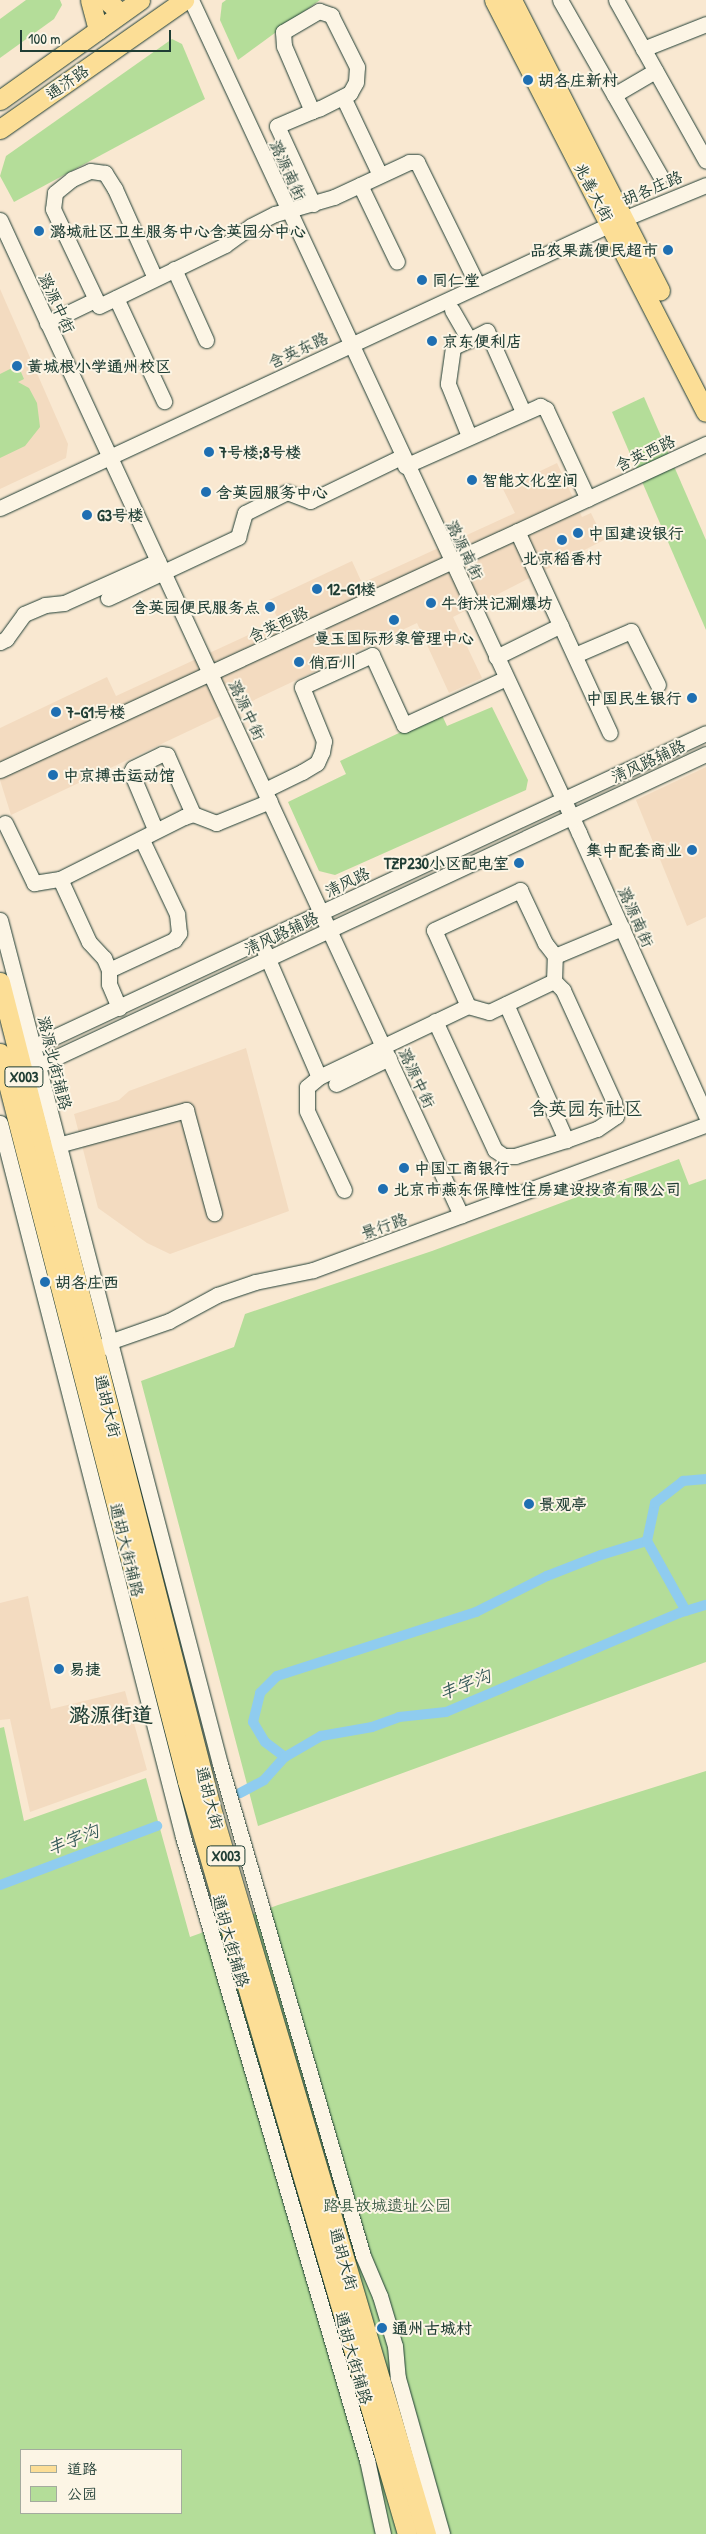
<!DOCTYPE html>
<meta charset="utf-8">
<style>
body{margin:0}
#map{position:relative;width:706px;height:2534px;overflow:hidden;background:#f9e8d1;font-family:"Patrick Hand","LXGW WenKai TC",sans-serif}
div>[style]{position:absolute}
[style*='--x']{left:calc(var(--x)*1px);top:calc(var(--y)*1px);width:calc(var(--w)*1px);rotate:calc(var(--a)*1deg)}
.built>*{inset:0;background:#f3dbc0}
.green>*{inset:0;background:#b4dd99}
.canal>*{height:10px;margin:-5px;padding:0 5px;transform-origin:5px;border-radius:5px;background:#8fccef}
.roads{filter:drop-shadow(0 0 1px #1f3d34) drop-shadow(0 0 1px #1f3d34)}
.minor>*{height:15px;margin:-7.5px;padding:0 7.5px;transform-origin:7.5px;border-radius:7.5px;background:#fcf5e5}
.major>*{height:19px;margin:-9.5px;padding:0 9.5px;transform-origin:9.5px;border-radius:9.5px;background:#fcde96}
.dots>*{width:14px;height:14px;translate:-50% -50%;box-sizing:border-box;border:2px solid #fcf5e5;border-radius:50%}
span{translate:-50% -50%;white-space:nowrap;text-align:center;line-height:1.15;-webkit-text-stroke:4px #fcf5e5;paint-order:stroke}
.shield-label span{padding:1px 4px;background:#fcf5e5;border:1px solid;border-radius:4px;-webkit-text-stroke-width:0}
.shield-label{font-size:15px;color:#1f3d34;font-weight:700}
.poi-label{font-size:16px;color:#1f3d34;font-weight:700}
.left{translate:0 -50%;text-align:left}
.right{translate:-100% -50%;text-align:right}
.street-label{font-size:16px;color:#1f3d34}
.park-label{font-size:16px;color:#3d5d48}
.water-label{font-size:18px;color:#355a59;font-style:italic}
.quarter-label{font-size:19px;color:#1f3d34}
.district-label{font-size:21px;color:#1f3d34;font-weight:700}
.legend{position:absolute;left:20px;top:2449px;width:162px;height:65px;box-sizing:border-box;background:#fcf5e5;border:1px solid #a4ab9e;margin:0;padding:6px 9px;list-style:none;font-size:15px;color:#1f3d34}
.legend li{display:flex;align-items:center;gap:10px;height:25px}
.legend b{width:25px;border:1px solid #a4ab9e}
.scale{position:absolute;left:20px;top:30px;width:151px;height:22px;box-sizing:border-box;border:2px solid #1f3d34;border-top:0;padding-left:6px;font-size:15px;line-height:18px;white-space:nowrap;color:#1f3d34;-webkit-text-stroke:4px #fcf5e5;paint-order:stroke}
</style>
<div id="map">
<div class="built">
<i style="clip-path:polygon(0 289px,68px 444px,66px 458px,0 489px)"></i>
<i style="clip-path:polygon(557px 463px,582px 517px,591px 513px,604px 540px,453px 617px,482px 678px,449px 693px,417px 623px,11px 815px,0 780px,0 728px,107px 677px,116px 696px,279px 621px,269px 600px,352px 561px,362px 583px,515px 513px,503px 489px)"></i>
<i style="clip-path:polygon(706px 767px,706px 917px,687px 926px,636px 800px)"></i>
<i style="clip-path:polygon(246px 1048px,289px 1211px,170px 1254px,147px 1243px,98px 1208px,74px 1114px,119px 1100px,129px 1091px)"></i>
<i style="clip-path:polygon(28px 1596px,51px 1709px,125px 1691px,147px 1770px,30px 1812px,10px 1719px,0 1720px,0 1603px)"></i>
</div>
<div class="green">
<i style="clip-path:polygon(26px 0,60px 0,62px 5px,54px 19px,0 58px,0 19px)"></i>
<i style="clip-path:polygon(226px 0,320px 0,238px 60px,220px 20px,222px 3px)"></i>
<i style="clip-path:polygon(172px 39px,182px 44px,205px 99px,14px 202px,0 176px,6px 156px)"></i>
<i style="clip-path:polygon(18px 365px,24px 379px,18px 382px,29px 388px,37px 403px,40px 427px,25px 446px,0 458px,0 374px)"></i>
<i style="clip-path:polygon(644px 397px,706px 540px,706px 630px,612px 412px)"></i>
<i style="clip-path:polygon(492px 707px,528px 780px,526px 790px,335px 875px,319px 871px,288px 802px,346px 774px,340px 761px,441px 713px,447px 726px)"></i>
<i style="clip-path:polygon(679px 1159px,689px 1185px,706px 1179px,706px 1662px,258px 1826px,141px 1381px,234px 1347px,245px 1314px,432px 1251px)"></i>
<i style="clip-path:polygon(evenodd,4px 1727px,24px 1821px,146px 1778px,190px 1937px,278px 1905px,706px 1771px,706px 2534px,0 2534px,0 1728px,4px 1727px,21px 2450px,181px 2450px,181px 2513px,21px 2513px,21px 2450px)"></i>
</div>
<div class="canal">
<i style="--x:647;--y:1541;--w:39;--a:-78"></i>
<i style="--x:655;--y:1503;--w:36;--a:-38"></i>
<i style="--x:683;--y:1481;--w:23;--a:-5"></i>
<i style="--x:285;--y:1757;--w:25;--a:-143"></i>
<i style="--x:265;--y:1742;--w:23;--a:-121"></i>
<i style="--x:253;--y:1722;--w:30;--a:-76"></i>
<i style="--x:260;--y:1693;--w:24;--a:-45"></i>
<i style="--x:277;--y:1676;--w:209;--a:-17.8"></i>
<i style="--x:476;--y:1612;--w:80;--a:-26.9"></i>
<i style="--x:547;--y:1576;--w:58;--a:-21.3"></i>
<i style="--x:601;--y:1555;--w:48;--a:-16.9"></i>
<i style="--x:647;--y:1541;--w:80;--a:60.9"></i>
<i style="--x:240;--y:1793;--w:27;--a:-28"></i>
<i style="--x:264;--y:1780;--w:31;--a:-48"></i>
<i style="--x:285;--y:1757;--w:42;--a:-30.3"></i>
<i style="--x:321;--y:1736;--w:52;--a:-10"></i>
<i style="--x:372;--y:1727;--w:29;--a:-20"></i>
<i style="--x:399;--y:1717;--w:47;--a:-6.1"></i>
<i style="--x:446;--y:1712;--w:253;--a:-23"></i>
<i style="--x:679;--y:1613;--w:28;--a:-17"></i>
<i style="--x:0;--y:1885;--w:168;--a:-20.6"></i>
</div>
<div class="roads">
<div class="minor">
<i style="--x:191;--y:0;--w:919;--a:65.02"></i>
<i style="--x:579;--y:833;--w:310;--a:65.8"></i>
<i style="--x:560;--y:0;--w:202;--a:60.3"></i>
<i style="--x:616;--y:0;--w:184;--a:60.8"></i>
<i style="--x:643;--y:49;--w:68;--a:-21.6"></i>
<i style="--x:614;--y:95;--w:48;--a:-30.3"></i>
<i style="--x:343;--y:97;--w:86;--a:64.6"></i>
<i style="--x:312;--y:111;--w:71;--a:-113.3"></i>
<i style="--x:284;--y:46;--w:14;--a:-94"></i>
<i style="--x:283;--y:32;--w:42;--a:-30.3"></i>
<i style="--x:319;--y:11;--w:13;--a:18"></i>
<i style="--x:331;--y:15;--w:58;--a:63.4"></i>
<i style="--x:357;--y:67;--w:15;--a:94"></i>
<i style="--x:356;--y:82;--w:13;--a:119"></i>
<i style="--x:350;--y:93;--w:34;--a:153"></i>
<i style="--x:320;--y:108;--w:9;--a:159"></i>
<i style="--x:312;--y:111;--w:38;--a:157"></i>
<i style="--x:277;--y:126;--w:86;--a:65.2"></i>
<i style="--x:360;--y:185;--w:85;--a:64.3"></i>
<i style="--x:0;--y:220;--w:1097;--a:65.14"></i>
<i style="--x:174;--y:269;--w:78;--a:65.7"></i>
<i style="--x:155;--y:278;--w:98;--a:-114.2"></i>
<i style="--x:115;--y:189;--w:19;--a:-122"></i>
<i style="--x:105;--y:173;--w:15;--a:-172"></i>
<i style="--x:90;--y:171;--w:20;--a:156"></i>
<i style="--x:72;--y:179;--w:22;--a:141"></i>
<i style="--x:55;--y:193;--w:16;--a:97"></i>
<i style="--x:53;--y:209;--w:107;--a:64.6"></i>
<i style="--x:99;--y:306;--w:140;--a:-25.8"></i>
<i style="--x:225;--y:245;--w:32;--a:-36"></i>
<i style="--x:251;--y:226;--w:27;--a:-27"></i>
<i style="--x:275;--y:214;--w:61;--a:-16.1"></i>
<i style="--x:334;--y:197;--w:83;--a:-25"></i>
<i style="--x:409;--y:162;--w:8;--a:0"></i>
<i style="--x:417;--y:162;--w:138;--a:63.8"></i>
<i style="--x:116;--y:298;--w:114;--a:65"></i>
<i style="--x:452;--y:310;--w:34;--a:60"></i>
<i style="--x:469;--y:340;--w:17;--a:156"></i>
<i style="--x:453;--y:347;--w:37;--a:98"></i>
<i style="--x:448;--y:384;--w:56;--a:68"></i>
<i style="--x:47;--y:323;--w:53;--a:-25.6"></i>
<i style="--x:469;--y:340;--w:20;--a:-27"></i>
<i style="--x:487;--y:331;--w:89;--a:66"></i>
<i style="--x:405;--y:466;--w:148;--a:-24"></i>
<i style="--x:540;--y:406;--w:7;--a:27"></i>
<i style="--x:546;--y:409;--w:99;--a:65"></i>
<i style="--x:0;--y:508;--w:674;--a:-24.93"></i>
<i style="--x:611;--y:224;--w:103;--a:-22.3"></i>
<i style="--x:517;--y:531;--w:222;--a:65.3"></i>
<i style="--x:108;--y:598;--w:144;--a:-25.1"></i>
<i style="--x:238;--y:537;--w:25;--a:-74"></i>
<i style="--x:245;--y:513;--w:47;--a:-26.6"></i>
<i style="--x:287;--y:492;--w:25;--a:21"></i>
<i style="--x:310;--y:501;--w:101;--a:-25.8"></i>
<i style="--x:0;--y:642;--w:7;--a:-27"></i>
<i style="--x:6;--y:639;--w:31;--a:-54"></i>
<i style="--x:24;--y:614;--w:23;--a:-23"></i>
<i style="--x:45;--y:605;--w:19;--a:-6"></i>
<i style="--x:64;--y:603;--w:103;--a:-24.1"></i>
<i style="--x:575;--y:655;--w:61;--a:-23.2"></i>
<i style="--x:631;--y:631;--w:60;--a:63.4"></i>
<i style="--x:496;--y:657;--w:72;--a:-26.2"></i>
<i style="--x:0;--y:770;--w:778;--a:-24.79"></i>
<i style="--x:265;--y:790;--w:41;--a:-25.9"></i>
<i style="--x:302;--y:772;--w:17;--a:-31"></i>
<i style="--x:317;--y:763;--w:12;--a:-66"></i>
<i style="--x:322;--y:752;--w:11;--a:-80"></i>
<i style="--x:324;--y:741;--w:58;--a:-112.2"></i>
<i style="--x:302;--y:687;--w:77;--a:-24.6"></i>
<i style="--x:372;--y:655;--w:77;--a:65.4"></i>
<i style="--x:404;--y:725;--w:112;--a:-24.7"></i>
<i style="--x:5;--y:823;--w:67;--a:64.2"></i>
<i style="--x:34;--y:883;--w:26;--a:-9"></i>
<i style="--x:60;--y:879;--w:139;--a:-26.6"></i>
<i style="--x:184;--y:817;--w:9;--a:-18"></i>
<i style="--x:193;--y:814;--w:25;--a:21"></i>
<i style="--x:216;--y:823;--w:58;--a:-22.2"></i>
<i style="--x:155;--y:829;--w:62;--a:-112.8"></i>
<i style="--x:131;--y:772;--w:4;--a:-63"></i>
<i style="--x:133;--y:768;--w:32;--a:-26"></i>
<i style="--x:162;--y:754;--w:5;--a:11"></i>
<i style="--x:167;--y:755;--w:64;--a:66.2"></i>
<i style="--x:60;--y:879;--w:69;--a:65.3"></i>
<i style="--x:89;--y:942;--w:22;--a:47"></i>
<i style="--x:104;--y:958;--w:13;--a:67"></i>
<i style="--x:109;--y:970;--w:14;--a:90"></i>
<i style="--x:109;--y:984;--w:26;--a:67"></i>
<i style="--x:0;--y:920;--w:872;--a:75.39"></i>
<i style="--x:220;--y:1764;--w:512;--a:73.79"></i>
<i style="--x:363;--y:2256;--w:43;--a:67"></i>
<i style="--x:380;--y:2296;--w:52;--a:73.3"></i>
<i style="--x:395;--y:2346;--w:32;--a:85"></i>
<i style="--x:398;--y:2378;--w:162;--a:74.2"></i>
<i style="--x:264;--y:950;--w:138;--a:66.6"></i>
<i style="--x:109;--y:970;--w:72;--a:-24.8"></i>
<i style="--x:174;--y:940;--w:9;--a:-54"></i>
<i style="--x:179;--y:933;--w:19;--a:-96"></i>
<i style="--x:177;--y:914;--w:82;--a:-115.3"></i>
<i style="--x:506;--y:1004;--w:149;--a:66.2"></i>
<i style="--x:468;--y:1006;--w:83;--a:-114.1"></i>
<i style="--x:434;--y:930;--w:95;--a:-24.9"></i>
<i style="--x:520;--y:890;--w:59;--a:64.7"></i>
<i style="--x:545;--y:943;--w:16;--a:52"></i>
<i style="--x:435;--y:1021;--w:142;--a:65.1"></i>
<i style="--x:495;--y:1150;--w:11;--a:34"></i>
<i style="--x:504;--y:1156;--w:11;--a:0"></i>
<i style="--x:515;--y:1156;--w:53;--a:-17.4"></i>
<i style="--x:566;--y:1140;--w:33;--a:-20"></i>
<i style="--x:597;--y:1129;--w:23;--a:-34"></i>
<i style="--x:616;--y:1116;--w:14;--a:-98"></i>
<i style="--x:614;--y:1102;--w:123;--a:-114.5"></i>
<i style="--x:563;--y:990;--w:13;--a:-135"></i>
<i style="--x:24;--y:1051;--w:752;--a:-25"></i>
<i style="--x:29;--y:1070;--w:747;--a:-25.02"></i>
<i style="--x:336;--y:1084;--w:59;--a:-26.1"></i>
<i style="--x:0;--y:1123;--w:737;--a:75.62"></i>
<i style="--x:183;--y:1837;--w:650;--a:73.55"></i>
<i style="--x:367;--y:2460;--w:76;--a:77.8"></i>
<i style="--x:58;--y:1145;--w:133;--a:-15.3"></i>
<i style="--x:186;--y:1110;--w:107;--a:74.8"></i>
<i style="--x:344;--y:1190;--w:87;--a:-115.1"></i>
<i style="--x:307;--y:1111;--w:24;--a:-90"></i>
<i style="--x:307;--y:1087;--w:16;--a:-40"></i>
<i style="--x:319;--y:1077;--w:165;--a:-25.5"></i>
<i style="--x:468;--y:1006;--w:22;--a:16"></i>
<i style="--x:489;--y:1012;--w:72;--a:-25.5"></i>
<i style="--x:554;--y:981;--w:25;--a:-88"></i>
<i style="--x:555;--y:956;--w:73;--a:-22.7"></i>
<i style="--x:101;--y:1348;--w:10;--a:-37"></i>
<i style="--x:109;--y:1342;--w:64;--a:-19.3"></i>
<i style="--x:169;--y:1321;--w:55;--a:-28.4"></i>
<i style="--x:217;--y:1295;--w:40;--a:-18.9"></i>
<i style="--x:255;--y:1282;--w:59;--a:-11.7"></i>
<i style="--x:313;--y:1270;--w:419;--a:-20.3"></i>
</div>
<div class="major">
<i style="--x:90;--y:0;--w:31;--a:75"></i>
<i style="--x:106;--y:0;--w:20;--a:41"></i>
<i style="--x:494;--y:0;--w:463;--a:62.8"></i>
<i style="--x:512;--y:0;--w:326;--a:63"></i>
<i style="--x:0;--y:100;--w:172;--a:-35.5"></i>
<i style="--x:0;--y:129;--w:225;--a:-35"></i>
<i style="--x:0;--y:982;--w:860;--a:75.66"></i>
<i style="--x:213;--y:1815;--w:750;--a:73.5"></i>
<i style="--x:0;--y:1053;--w:752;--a:75.59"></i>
<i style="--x:187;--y:1781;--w:784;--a:73.71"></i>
</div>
</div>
<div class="dots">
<i style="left:528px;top:80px;background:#1f6fb2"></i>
<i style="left:39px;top:231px;background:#1f6fb2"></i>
<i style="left:668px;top:250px;background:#1f6fb2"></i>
<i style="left:422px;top:280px;background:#1f6fb2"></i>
<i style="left:432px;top:341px;background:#1f6fb2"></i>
<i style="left:17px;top:366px;background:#1f6fb2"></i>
<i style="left:209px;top:452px;background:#1f6fb2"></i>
<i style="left:472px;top:480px;background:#1f6fb2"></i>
<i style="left:206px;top:492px;background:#1f6fb2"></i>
<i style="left:87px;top:515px;background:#1f6fb2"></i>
<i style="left:578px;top:533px;background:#1f6fb2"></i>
<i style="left:562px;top:540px;background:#1f6fb2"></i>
<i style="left:317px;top:589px;background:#1f6fb2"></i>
<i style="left:431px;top:603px;background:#1f6fb2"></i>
<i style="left:270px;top:607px;background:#1f6fb2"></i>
<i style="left:394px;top:620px;background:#1f6fb2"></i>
<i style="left:299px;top:662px;background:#1f6fb2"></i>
<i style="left:692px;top:698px;background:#1f6fb2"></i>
<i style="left:56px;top:712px;background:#1f6fb2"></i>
<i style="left:53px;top:775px;background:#1f6fb2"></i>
<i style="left:692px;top:850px;background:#1f6fb2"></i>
<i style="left:519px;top:863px;background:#1f6fb2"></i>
<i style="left:404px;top:1168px;background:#1f6fb2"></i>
<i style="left:383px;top:1189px;background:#1f6fb2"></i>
<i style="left:45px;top:1282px;background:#1f6fb2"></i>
<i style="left:529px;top:1504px;background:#1f6fb2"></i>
<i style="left:59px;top:1669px;background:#1f6fb2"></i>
<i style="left:382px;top:2328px;background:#1f6fb2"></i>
</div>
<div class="shield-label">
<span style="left:24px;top:1077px">X003</span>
<span style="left:226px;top:1856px">X003</span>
</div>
<div class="poi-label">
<span class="left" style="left:538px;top:80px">胡各庄新村</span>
<span class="left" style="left:50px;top:231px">潞城社区卫生服务中心含英园分中心</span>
<span class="right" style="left:658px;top:250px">品农果蔬便民超市</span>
<span class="left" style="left:432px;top:280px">同仁堂</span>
<span class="left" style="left:442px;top:341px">京东便利店</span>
<span class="left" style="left:27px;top:366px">黄城根小学通州校区</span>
<span class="left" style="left:219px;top:452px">7号楼;8号楼</span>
<span class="left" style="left:482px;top:480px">智能文化空间</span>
<span class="left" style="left:216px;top:492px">含英园服务中心</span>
<span class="left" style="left:97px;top:515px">G3号楼</span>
<span class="left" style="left:588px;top:533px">中国建设银行</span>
<span style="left:562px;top:558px">北京稻香村</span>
<span class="left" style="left:327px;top:589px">12-G1楼</span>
<span class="left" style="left:441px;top:603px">牛街洪记涮爆坊</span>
<span class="right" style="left:260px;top:607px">含英园便民服务点</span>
<span style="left:394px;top:638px">曼玉国际形象管理中心</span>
<span class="left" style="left:309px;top:662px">俏百川</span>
<span class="right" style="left:682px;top:698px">中国民生银行</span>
<span class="left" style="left:66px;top:712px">7-G1号楼</span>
<span class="left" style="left:63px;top:775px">中京搏击运动馆</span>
<span class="right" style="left:682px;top:850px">集中配套商业</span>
<span class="right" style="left:509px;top:863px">TZP230小区配电室</span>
<span class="left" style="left:414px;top:1168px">中国工商银行</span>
<span class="left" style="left:393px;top:1189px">北京市燕东保障性住房建设投资有限公司</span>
<span class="left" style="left:55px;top:1282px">胡各庄西</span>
<span class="left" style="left:539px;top:1504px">景观亭</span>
<span class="left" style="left:69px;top:1669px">易捷</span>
<span class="left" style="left:392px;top:2328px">通州古城村</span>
</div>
<div class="street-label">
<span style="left:67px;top:82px;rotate:-35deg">通济路</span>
<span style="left:288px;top:170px;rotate:65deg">潞源南街</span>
<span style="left:652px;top:188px;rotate:-23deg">胡各庄路</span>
<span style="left:594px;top:192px;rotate:62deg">兆善大街</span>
<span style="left:57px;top:303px;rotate:65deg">潞源中街</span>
<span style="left:298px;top:350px;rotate:-25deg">含英东路</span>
<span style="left:645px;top:453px;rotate:-25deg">含英西路</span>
<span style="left:465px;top:550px;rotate:64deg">潞源南街</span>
<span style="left:278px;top:624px;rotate:-25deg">含英西路</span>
<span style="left:247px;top:710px;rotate:65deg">潞源中街</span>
<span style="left:648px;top:761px;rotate:-25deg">清风路辅路</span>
<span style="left:347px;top:882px;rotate:-26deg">清风路</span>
<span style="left:636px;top:917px;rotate:66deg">潞源南街</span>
<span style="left:281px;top:933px;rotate:-25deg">清风路辅路</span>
<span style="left:55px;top:1063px;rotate:76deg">潞源北街辅路</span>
<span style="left:417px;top:1078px;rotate:65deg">潞源中街</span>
<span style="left:384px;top:1226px;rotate:-20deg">景行路</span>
<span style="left:108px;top:1406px;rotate:76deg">通胡大街</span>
<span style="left:127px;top:1550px;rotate:76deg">通胡大街辅路</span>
<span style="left:210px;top:1798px;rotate:75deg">通胡大街</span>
<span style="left:231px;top:1941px;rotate:74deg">通胡大街辅路</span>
<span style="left:344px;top:2259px;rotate:74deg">通胡大街</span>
<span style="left:354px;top:2358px;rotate:74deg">通胡大街辅路</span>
</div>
<div class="park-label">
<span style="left:387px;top:2205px">路县故城遗址公园</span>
</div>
<div class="water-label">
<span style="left:465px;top:1685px;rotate:-21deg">丰字沟</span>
<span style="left:73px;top:1840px;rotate:-21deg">丰字沟</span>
</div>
<div class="quarter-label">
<span style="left:586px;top:1109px">含英园东社区</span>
</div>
<div class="district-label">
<span style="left:111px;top:1715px">潞源街道</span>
</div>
<ul class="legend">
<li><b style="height:6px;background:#fcde96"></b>道路</li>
<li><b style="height:14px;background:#b4dd99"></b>公园</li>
</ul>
<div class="scale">100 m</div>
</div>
